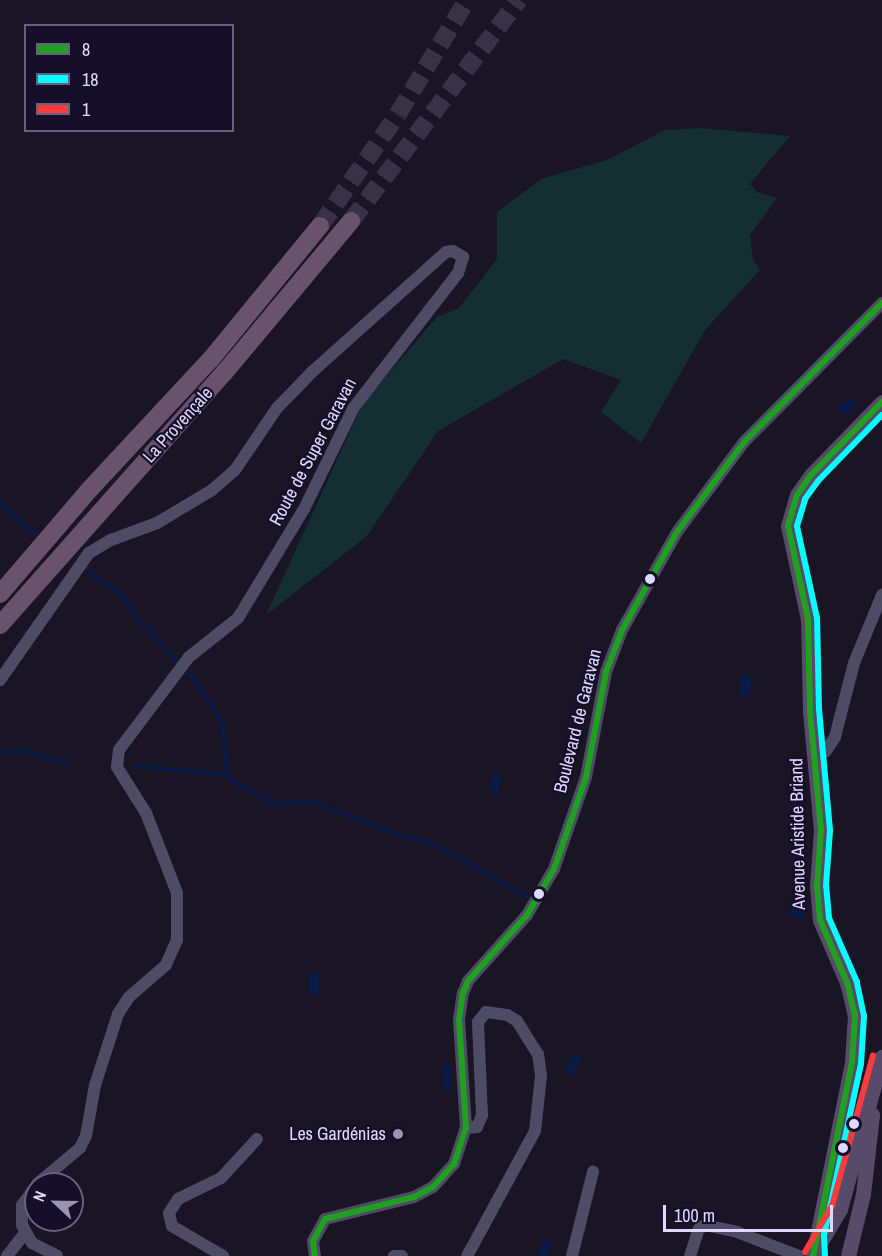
<!DOCTYPE html>
<meta charset="utf-8">
<style>
body{margin:0}
#map{position:relative;width:882px;height:1256px;overflow:hidden;background:#191524;font-family:"Archivo Narrow",sans-serif}
div>[style]{position:absolute}
[style*='--x']{left:calc(var(--x)*1px);top:calc(var(--y)*1px);width:calc(var(--w)*1px);rotate:calc(var(--a)*1deg)}
.green>*{inset:0;background:#132f32}
.water>*{inset:0;background:#0a1a47;transform-origin:0 0}
.stream>*{height:4px;margin:-2px;padding:0 2px;transform-origin:2px;border-radius:2px;background:#0a1a47}
.highway-tunnel>*{height:18px;margin-top:-9px;transform-origin:0;background:repeating-linear-gradient(90deg,#373245 0 18px,transparent 0 27px)}
.minor>*{height:12px;margin:-6px;padding:0 6px;transform-origin:6px;border-radius:6px;background:#4e4b65}
.major>*{height:15px;margin:-7.5px;padding:0 7.5px;transform-origin:7.5px;border-radius:7.5px;background:#584b6a}
.highway>*{height:18px;margin:-9px;padding:0 9px;transform-origin:9px;border-radius:9px;background:#69526b}
.bus-1>*{height:6px;margin:-3px;padding:0 3px;transform-origin:3px;border-radius:3px;background:#20a020}
.bus-2>*{height:6px;margin:-3px;padding:0 3px;transform-origin:3px;border-radius:3px;background:#0ff}
.bus-3>*{height:6px;margin:-3px;padding:0 3px;transform-origin:3px;border-radius:3px;background:#ff3a3a}
.dots>*{width:16px;height:16px;translate:-50% -50%;box-sizing:border-box;border:3px solid #160f2a;border-radius:50%}
span{translate:-50% -50%;white-space:nowrap;text-align:center;line-height:1.15;-webkit-text-stroke:4.5px #160f2a;paint-order:stroke}
.street-label{font-size:18px;color:#e0d9ff}
.poi-label{font-size:18px;color:#e0d9ff}
.right{translate:-100% -50%;text-align:right}
.legend{position:absolute;left:24px;top:24px;width:210px;height:108px;box-sizing:border-box;background:#160f2a;border:2px solid #67607f;margin:0;padding:8px 10px;list-style:none;font-size:18px;color:#e0d9ff}
.legend li{display:flex;align-items:center;gap:12px;height:30px}
.legend b{width:30px;border:2px solid #67607f}
.north{position:absolute;left:24px;top:1172px;width:60px;height:60px;box-sizing:border-box;background:#160f2a;border:2px solid #67607f;border-radius:50%;rotate:292deg;font-size:16px;font-weight:700;line-height:24px;text-align:center;color:#e0d9ff}
.north::after{content:'';display:block;margin:auto;width:21px;height:27px;background:#9a94b2;clip-path:polygon(50% 0,100% 100%,50% 72%,0 100%)}
.scale{position:absolute;left:663px;top:1205px;width:170px;height:27px;box-sizing:border-box;border:3px solid #e0d9ff;border-top:0;padding-left:8px;font-size:18px;line-height:21px;white-space:nowrap;color:#e0d9ff;-webkit-text-stroke:4px #160f2a;paint-order:stroke}
</style>
<div id="map">
<div class="green">
<i style="clip-path:polygon(701px 128px,790px 136px,750px 184px,757px 192px,777px 198px,750px 235px,753px 260px,760px 270px,705px 330px,641px 443px,601px 412px,621px 380px,563px 359px,438px 431px,367px 536px,266px 615px,363px 403px,437px 317px,459px 308px,497px 259px,497px 212px,541px 179px,607px 160px,665px 130px)"></i>
</div>
<div class="water">
<i style="left:852px;top:398px;width:9px;height:18px;rotate:54deg"></i>
<i style="left:742px;top:674px;width:11px;height:21px;rotate:10deg"></i>
<i style="clip-path:polygon(495px 773px,502px 775px,498px 794px,490px 794px,490px 782px)"></i>
<i style="clip-path:polygon(798px 895px,804px 917px,800px 919px,788px 914px,794px 896px)"></i>
<i style="left:309px;top:972px;width:10px;height:22px"></i>
<i style="left:574px;top:1053px;width:9px;height:21px;rotate:27deg"></i>
<i style="clip-path:polygon(450px 1064px,451px 1091px,445px 1091px,441px 1065px)"></i>
<i style="clip-path:polygon(545px 1239px,553px 1243px,546px 1256px,540px 1256px,537px 1254px)"></i>
</div>
<div class="stream">
<i style="--x:0;--y:503;--w:47;--a:41.5"></i>
<i style="--x:89;--y:573;--w:37;--a:33"></i>
<i style="--x:120;--y:593;--w:30;--a:56"></i>
<i style="--x:137;--y:618;--w:85;--a:46.9"></i>
<i style="--x:195;--y:680;--w:51;--a:57.9"></i>
<i style="--x:222;--y:723;--w:54;--a:83.7"></i>
<i style="--x:0;--y:752;--w:25;--a:-2"></i>
<i style="--x:25;--y:751;--w:43;--a:17.6"></i>
<i style="--x:134;--y:766;--w:87;--a:5.3"></i>
<i style="--x:221;--y:774;--w:61;--a:29.5"></i>
<i style="--x:274;--y:804;--w:41;--a:-2.8"></i>
<i style="--x:315;--y:802;--w:86;--a:21.8"></i>
<i style="--x:395;--y:834;--w:37;--a:14"></i>
<i style="--x:431;--y:843;--w:111;--a:29.1"></i>
</div>
<div class="highway-tunnel">
<i style="--x:351;--y:221;--w:278;--a:-52.8"></i>
<i style="--x:320;--y:226;--w:136;--a:-55.1"></i>
<i style="--x:398;--y:114;--w:133;--a:-58.8"></i>
</div>
<div class="minor">
<i style="--x:0;--y:680;--w:155;--a:-55"></i>
<i style="--x:89;--y:553;--w:26;--a:-31"></i>
<i style="--x:111;--y:540;--w:49;--a:-20.3"></i>
<i style="--x:157;--y:523;--w:64;--a:-31"></i>
<i style="--x:212;--y:490;--w:30;--a:-41"></i>
<i style="--x:235;--y:470;--w:75;--a:-55.9"></i>
<i style="--x:277;--y:408;--w:52;--a:-45.8"></i>
<i style="--x:313;--y:371;--w:178;--a:-41.8"></i>
<i style="--x:446;--y:252;--w:7;--a:-8"></i>
<i style="--x:453;--y:251;--w:12;--a:31"></i>
<i style="--x:463;--y:257;--w:17;--a:107"></i>
<i style="--x:458;--y:273;--w:170;--a:127.8"></i>
<i style="--x:354;--y:407;--w:114;--a:116.1"></i>
<i style="--x:304;--y:509;--w:127;--a:121.2"></i>
<i style="--x:238;--y:618;--w:63;--a:141.5"></i>
<i style="--x:189;--y:657;--w:116;--a:127"></i>
<i style="--x:119;--y:750;--w:17;--a:97"></i>
<i style="--x:117;--y:767;--w:54;--a:57.8"></i>
<i style="--x:146;--y:813;--w:86;--a:68.8"></i>
<i style="--x:177;--y:893;--w:47;--a:90"></i>
<i style="--x:177;--y:940;--w:27;--a:114"></i>
<i style="--x:166;--y:965;--w:49;--a:139.1"></i>
<i style="--x:129;--y:997;--w:20;--a:123"></i>
<i style="--x:118;--y:1014;--w:75;--a:107.9"></i>
<i style="--x:95;--y:1085;--w:52;--a:100"></i>
<i style="--x:86;--y:1136;--w:13;--a:117"></i>
<i style="--x:80;--y:1148;--w:56;--a:140.1"></i>
<i style="--x:817;--y:754;--w:9;--a:-18"></i>
<i style="--x:826;--y:751;--w:17;--a:-57"></i>
<i style="--x:835;--y:737;--w:76;--a:-75.6"></i>
<i style="--x:854;--y:663;--w:74;--a:-67.6"></i>
<i style="--x:466;--y:1128;--w:11;--a:-5"></i>
<i style="--x:477;--y:1127;--w:13;--a:-67"></i>
<i style="--x:482;--y:1115;--w:93;--a:-92.5"></i>
<i style="--x:478;--y:1022;--w:13;--a:-51"></i>
<i style="--x:486;--y:1012;--w:21;--a:8"></i>
<i style="--x:507;--y:1015;--w:12;--a:31"></i>
<i style="--x:517;--y:1021;--w:39;--a:58"></i>
<i style="--x:538;--y:1054;--w:22;--a:82"></i>
<i style="--x:541;--y:1076;--w:55;--a:96.2"></i>
<i style="--x:535;--y:1131;--w:142;--a:118.5"></i>
<i style="--x:36;--y:1186;--w:24;--a:126"></i>
<i style="--x:22;--y:1205;--w:20;--a:90"></i>
<i style="--x:22;--y:1225;--w:21;--a:61"></i>
<i style="--x:32;--y:1243;--w:28;--a:27"></i>
<i style="--x:7;--y:1256;--w:28;--a:-52"></i>
<i style="--x:223;--y:1256;--w:59;--a:-149.5"></i>
<i style="--x:172;--y:1226;--w:13;--a:-103"></i>
<i style="--x:169;--y:1213;--w:17;--a:-57"></i>
<i style="--x:178;--y:1199;--w:48;--a:-26"></i>
<i style="--x:221;--y:1178;--w:53;--a:-47.3"></i>
<i style="--x:315;--y:1256;--w:15;--a:-98"></i>
<i style="--x:313;--y:1241;--w:25;--a:-61"></i>
<i style="--x:325;--y:1219;--w:92;--a:-13.9"></i>
<i style="--x:414;--y:1197;--w:21;--a:-28"></i>
<i style="--x:433;--y:1187;--w:31;--a:-48"></i>
<i style="--x:454;--y:1164;--w:38;--a:-72"></i>
<i style="--x:466;--y:1128;--w:108;--a:-93.7"></i>
<i style="--x:459;--y:1020;--w:27;--a:-82"></i>
<i style="--x:463;--y:993;--w:13;--a:-67"></i>
<i style="--x:468;--y:981;--w:89;--a:-48.2"></i>
<i style="--x:527;--y:915;--w:53;--a:-59.6"></i>
<i style="--x:554;--y:869;--w:97;--a:-70.8"></i>
<i style="--x:586;--y:777;--w:107;--a:-79.2"></i>
<i style="--x:606;--y:672;--w:45;--a:-69.1"></i>
<i style="--x:622;--y:630;--w:112;--a:-60.7"></i>
<i style="--x:677;--y:532;--w:112;--a:-53.3"></i>
<i style="--x:744;--y:442;--w:196;--a:-45.2"></i>
<i style="--x:394;--y:1256;--w:8;--a:0"></i>
<i style="--x:572;--y:1256;--w:87;--a:-76"></i>
<i style="--x:690;--y:1256;--w:28;--a:-72"></i>
<i style="--x:699;--y:1229;--w:7;--a:-34"></i>
<i style="--x:705;--y:1225;--w:33;--a:12"></i>
<i style="--x:737;--y:1232;--w:66;--a:21.2"></i>
</div>
<div class="major">
<i style="--x:814;--y:1253;--w:51;--a:-59.4"></i>
<i style="--x:840;--y:1209;--w:158;--a:-74.6"></i>
<i style="--x:813;--y:1256;--w:198;--a:-78.6"></i>
<i style="--x:852;--y:1062;--w:46;--a:-86.3"></i>
<i style="--x:855;--y:1016;--w:32;--a:-103"></i>
<i style="--x:848;--y:985;--w:71;--a:-113.3"></i>
<i style="--x:820;--y:920;--w:34;--a:-95"></i>
<i style="--x:817;--y:886;--w:56;--a:-85.9"></i>
<i style="--x:821;--y:830;--w:120;--a:-95.3"></i>
<i style="--x:810;--y:711;--w:92;--a:-91.2"></i>
<i style="--x:808;--y:619;--w:95;--a:-102.1"></i>
<i style="--x:788;--y:526;--w:32;--a:-74"></i>
<i style="--x:797;--y:495;--w:24;--a:-55"></i>
<i style="--x:811;--y:475;--w:102;--a:-45.8"></i>
<i style="--x:848;--y:1256;--w:64;--a:-76.4"></i>
<i style="--x:863;--y:1194;--w:80;--a:-83.5"></i>
</div>
<div class="highway">
<i style="--x:0;--y:594;--w:138;--a:-49.4"></i>
<i style="--x:90;--y:489;--w:178;--a:-47.1"></i>
<i style="--x:211;--y:359;--w:172;--a:-50.7"></i>
<i style="--x:0;--y:625;--w:337;--a:-48.4"></i>
<i style="--x:224;--y:373;--w:198;--a:-50.1"></i>
</div>
<div class="bus-1">
<i style="--x:315;--y:1256;--w:15;--a:-98"></i>
<i style="--x:313;--y:1241;--w:25;--a:-61"></i>
<i style="--x:325;--y:1219;--w:92;--a:-13.9"></i>
<i style="--x:414;--y:1197;--w:21;--a:-28"></i>
<i style="--x:433;--y:1187;--w:31;--a:-48"></i>
<i style="--x:454;--y:1164;--w:38;--a:-72"></i>
<i style="--x:466;--y:1128;--w:108;--a:-93.7"></i>
<i style="--x:459;--y:1020;--w:27;--a:-82"></i>
<i style="--x:463;--y:993;--w:13;--a:-67"></i>
<i style="--x:468;--y:981;--w:89;--a:-48.2"></i>
<i style="--x:527;--y:915;--w:53;--a:-59.6"></i>
<i style="--x:554;--y:869;--w:97;--a:-70.8"></i>
<i style="--x:586;--y:777;--w:107;--a:-79.2"></i>
<i style="--x:606;--y:672;--w:45;--a:-69.1"></i>
<i style="--x:622;--y:630;--w:112;--a:-60.7"></i>
<i style="--x:677;--y:532;--w:112;--a:-53.3"></i>
<i style="--x:744;--y:442;--w:196;--a:-45.2"></i>
<i style="--x:813;--y:1256;--w:198;--a:-78.6"></i>
<i style="--x:852;--y:1062;--w:46;--a:-86.3"></i>
<i style="--x:855;--y:1016;--w:32;--a:-103"></i>
<i style="--x:848;--y:985;--w:71;--a:-113.3"></i>
<i style="--x:820;--y:920;--w:34;--a:-95"></i>
<i style="--x:817;--y:886;--w:56;--a:-85.9"></i>
<i style="--x:821;--y:830;--w:120;--a:-95.3"></i>
<i style="--x:810;--y:711;--w:92;--a:-91.2"></i>
<i style="--x:808;--y:619;--w:95;--a:-102.1"></i>
<i style="--x:788;--y:526;--w:32;--a:-74"></i>
<i style="--x:797;--y:495;--w:24;--a:-55"></i>
<i style="--x:811;--y:475;--w:102;--a:-45.8"></i>
</div>
<div class="bus-2">
<i style="--x:825;--y:1256;--w:21;--a:-93"></i>
<i style="--x:824;--y:1235;--w:175;--a:-77.8"></i>
<i style="--x:861;--y:1064;--w:48;--a:-86.4"></i>
<i style="--x:864;--y:1016;--w:35;--a:-102"></i>
<i style="--x:857;--y:982;--w:70;--a:-113.6"></i>
<i style="--x:829;--y:918;--w:32;--a:-95"></i>
<i style="--x:826;--y:886;--w:56;--a:-85.9"></i>
<i style="--x:830;--y:830;--w:121;--a:-95.2"></i>
<i style="--x:819;--y:710;--w:92;--a:-91.2"></i>
<i style="--x:817;--y:618;--w:94;--a:-102.3"></i>
<i style="--x:797;--y:526;--w:28;--a:-73"></i>
<i style="--x:805;--y:499;--w:22;--a:-54"></i>
<i style="--x:818;--y:481;--w:92;--a:-45.9"></i>
</div>
<div class="bus-3">
<i style="--x:805;--y:1252;--w:53;--a:-59.6"></i>
<i style="--x:832;--y:1206;--w:156;--a:-74.8"></i>
</div>
<div class="dots">
<i style="left:650px;top:579px;background:#e0d9ff"></i>
<i style="left:539px;top:894px;background:#e0d9ff"></i>
<i style="left:854px;top:1124px;background:#e0d9ff"></i>
<i style="left:398px;top:1134px;background:#9a94b2"></i>
<i style="left:843px;top:1148px;background:#e0d9ff"></i>
</div>
<div class="street-label">
<span style="left:178px;top:425px;rotate:-48deg">La Provençale</span>
<span style="left:313px;top:452px;rotate:-62deg">Route de Super Garavan</span>
<span style="left:578px;top:721px;rotate:-76deg">Boulevard de Garavan</span>
<span style="left:798px;top:834px;rotate:-91deg">Avenue Aristide Briand</span>
</div>
<div class="poi-label">
<span class="right" style="left:386px;top:1134px">Les Gardénias</span>
</div>
<ul class="legend">
<li><b style="height:8px;background:#20a020"></b>8</li>
<li><b style="height:8px;background:#0ff"></b>18</li>
<li><b style="height:8px;background:#ff3a3a"></b>1</li>
</ul>
<div class="north">N</div>
<div class="scale">100 m</div>
</div>
